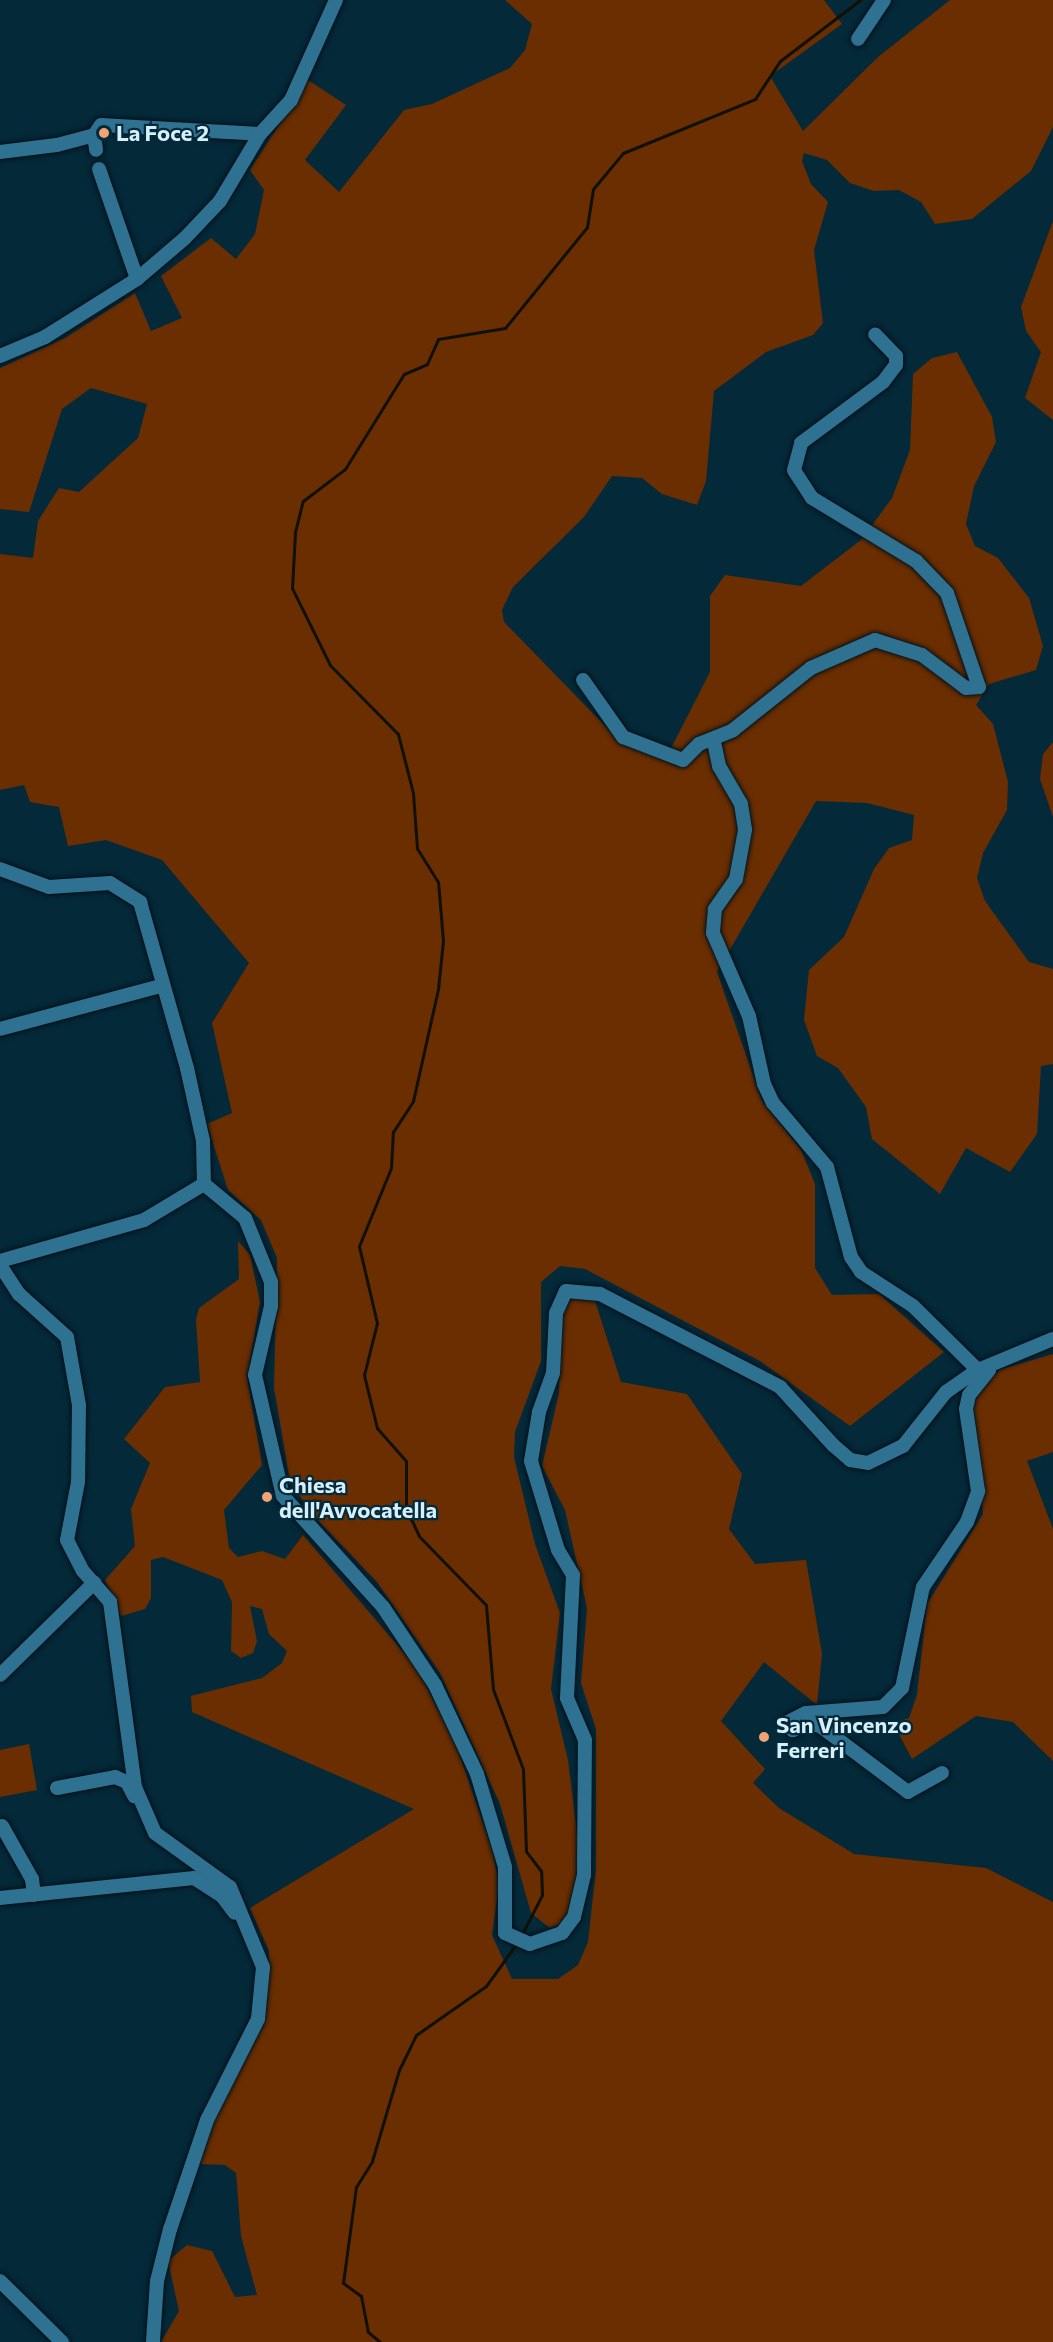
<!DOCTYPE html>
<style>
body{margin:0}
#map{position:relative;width:1053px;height:2342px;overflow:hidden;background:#042939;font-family:Commissioner,sans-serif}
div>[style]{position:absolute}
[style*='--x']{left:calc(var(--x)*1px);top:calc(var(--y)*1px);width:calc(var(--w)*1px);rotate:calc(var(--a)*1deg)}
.green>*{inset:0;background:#6b2e00}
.stream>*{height:3px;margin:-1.5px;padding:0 1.5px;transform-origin:1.5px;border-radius:1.5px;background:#101003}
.roads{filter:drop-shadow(0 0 2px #00111a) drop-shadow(0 0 2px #00111a)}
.minor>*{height:14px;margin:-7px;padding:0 7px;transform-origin:7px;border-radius:7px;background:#2e7190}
.dots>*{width:16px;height:16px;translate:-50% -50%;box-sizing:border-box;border:3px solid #042939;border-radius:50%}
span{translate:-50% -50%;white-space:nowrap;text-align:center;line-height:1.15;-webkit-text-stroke:4.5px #042939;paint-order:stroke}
.poi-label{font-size:22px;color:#d5effd;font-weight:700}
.left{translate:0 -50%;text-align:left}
</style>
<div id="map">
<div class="green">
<i style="clip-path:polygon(505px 0,824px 0,842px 24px,770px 76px,803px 131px,878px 57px,950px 0,1053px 0,1053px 127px,1031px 171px,972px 219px,935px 224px,921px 202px,899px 190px,874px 191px,850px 183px,827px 160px,804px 153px,802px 161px,811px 184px,828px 202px,814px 250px,823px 323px,813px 335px,766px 352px,714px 391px,706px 481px,697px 505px,662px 494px,642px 478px,612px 476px,584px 517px,513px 587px,502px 610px,504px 622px,611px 732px,634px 749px,666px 758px,710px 672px,710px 596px,725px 575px,801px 586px,861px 540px,892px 498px,910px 450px,913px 374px,932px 358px,957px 352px,992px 417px,996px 442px,974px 486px,966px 524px,975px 546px,998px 558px,1029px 598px,1043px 646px,1036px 670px,989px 684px,976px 705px,993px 724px,1008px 782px,1007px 810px,983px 853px,977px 878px,985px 901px,1029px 962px,1053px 969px,1053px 1064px,1041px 1066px,1037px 1134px,1010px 1172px,966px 1148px,940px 1194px,872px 1139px,866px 1107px,838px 1068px,817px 1056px,804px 1020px,809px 970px,844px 937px,874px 869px,889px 848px,912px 840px,914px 815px,867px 803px,816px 801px,717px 972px,762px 1101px,801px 1150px,815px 1184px,815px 1268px,832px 1295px,879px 1294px,944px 1352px,850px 1426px,760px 1361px,585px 1269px,560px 1266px,541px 1282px,541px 1361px,515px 1432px,514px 1457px,535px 1544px,560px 1613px,551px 1689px,568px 1760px,578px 1841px,575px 1906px,562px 1924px,550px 1928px,531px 1913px,500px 1804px,440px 1673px,377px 1582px,311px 1513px,290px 1481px,274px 1388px,277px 1258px,261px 1220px,228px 1190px,207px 1124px,232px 1113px,212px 1023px,249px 963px,162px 860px,106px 840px,68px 846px,59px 807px,30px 802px,24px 785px,0 790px,0 554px,33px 558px,38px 521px,59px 488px,79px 492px,138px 438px,147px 404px,91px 388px,62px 409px,29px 512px,0 509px,0 368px,65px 338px,135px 293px,151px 331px,182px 318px,161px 276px,211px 238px,236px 259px,255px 234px,264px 190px,250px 170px,308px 80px,346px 105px,305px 160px,339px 192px,404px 110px,432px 104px,510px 68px,525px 50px,532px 24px)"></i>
<i style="clip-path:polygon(1053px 221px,1053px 420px,1025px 398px,1041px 352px,1026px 331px,1021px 307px)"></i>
<i style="clip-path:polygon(1053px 742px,1053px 817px,1040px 779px,1043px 754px)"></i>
<i style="clip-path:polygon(238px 1241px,250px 1255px,260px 1302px,247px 1378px,262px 1465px,224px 1510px,229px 1548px,238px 1557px,262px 1551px,285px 1559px,303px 1535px,417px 1668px,456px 1745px,492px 1849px,499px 1885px,492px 1935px,512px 1979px,558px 1979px,578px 1965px,588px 1942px,596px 1869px,596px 1729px,581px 1683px,587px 1608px,565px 1510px,542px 1466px,559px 1393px,561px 1319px,571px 1296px,595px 1301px,621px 1382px,687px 1394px,742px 1474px,729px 1529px,755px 1564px,806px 1560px,822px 1654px,817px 1705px,764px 1662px,721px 1721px,765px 1769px,753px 1783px,779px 1808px,854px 1854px,986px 1868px,1053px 1902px,1053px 2342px,161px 2342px,179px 2311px,168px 2261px,187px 2245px,212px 2251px,235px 2297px,257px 2295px,241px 2236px,236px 2173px,225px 2165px,200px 2164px,216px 2115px,266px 2014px,269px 1951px,250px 1908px,414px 1809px,192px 1712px,191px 1696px,262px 1678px,282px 1663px,287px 1651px,269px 1634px,262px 1609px,250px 1606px,257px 1641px,253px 1653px,241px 1658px,231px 1651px,232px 1602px,222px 1580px,163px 1557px,151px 1560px,151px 1598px,145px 1609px,121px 1616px,105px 1580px,135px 1546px,131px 1509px,150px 1463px,124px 1439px,165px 1387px,200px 1382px,196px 1320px,199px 1308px,239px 1279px)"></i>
<i style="clip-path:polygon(1053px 1354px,1053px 1452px,1027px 1461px,1053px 1529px,1053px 1761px,1013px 1722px,976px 1716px,912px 1759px,893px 1723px,909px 1718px,917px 1695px,927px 1604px,983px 1514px,973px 1401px,999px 1370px)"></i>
<i style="clip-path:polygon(29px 1744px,37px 1790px,0 1797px,0 1750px)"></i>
</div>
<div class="stream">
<i style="--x:522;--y:1934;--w:44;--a:-62.9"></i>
<i style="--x:542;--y:1895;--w:24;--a:-92"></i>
<i style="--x:541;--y:1871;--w:25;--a:-127"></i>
<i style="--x:526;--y:1851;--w:82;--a:-92.1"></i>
<i style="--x:523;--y:1769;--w:85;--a:-110.6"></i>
<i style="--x:493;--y:1689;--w:84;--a:-94.8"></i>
<i style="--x:486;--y:1605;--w:96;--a:-134.2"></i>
<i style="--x:419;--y:1536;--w:31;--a:-115"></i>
<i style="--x:406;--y:1508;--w:47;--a:-90"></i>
<i style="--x:406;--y:1461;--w:44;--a:-131.3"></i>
<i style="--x:377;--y:1428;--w:55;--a:-103.8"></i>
<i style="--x:364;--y:1375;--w:54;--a:-76"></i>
<i style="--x:377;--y:1323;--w:79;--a:-103.2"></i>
<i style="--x:359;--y:1246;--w:84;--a:-67.7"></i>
<i style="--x:391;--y:1168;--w:36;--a:-87"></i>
<i style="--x:393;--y:1132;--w:37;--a:-57"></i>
<i style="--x:413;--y:1101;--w:115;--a:-77.4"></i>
<i style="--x:438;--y:989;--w:48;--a:-84.1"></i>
<i style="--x:443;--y:941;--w:59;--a:-94.8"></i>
<i style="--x:438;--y:882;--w:40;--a:-122"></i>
<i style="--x:417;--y:848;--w:55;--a:-94.2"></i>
<i style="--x:413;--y:793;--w:61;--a:-104.3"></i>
<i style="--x:398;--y:734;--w:97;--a:-134.6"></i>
<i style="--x:330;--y:665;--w:86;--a:-116.3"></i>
<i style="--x:292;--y:588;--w:56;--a:-86.9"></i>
<i style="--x:295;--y:532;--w:32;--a:-76"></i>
<i style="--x:303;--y:501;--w:53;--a:-37.3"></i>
<i style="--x:345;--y:469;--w:112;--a:-58.2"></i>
<i style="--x:404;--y:374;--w:25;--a:-23"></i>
<i style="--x:427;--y:364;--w:27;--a:-66"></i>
<i style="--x:438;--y:339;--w:68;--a:-9.3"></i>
<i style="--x:505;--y:328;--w:130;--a:-50.9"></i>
<i style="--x:587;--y:227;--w:38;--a:-81"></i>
<i style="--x:593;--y:189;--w:47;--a:-50.2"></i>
<i style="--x:623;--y:153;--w:143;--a:-22.2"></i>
<i style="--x:755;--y:99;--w:45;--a:-56.7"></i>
<i style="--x:780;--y:61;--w:101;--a:-37.3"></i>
<i style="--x:380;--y:2342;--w:16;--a:-140"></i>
<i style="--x:368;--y:2332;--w:37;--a:-101"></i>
<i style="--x:361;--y:2296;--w:22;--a:-144"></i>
<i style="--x:343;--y:2283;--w:97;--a:-82.3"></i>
<i style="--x:356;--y:2187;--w:31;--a:-58"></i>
<i style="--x:372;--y:2161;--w:95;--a:-73.5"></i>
<i style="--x:399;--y:2070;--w:39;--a:-64"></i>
<i style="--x:416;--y:2035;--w:85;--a:-35"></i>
<i style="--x:486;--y:1986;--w:53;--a:-54.2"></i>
</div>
<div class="roads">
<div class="minor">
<i style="--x:858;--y:39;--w:47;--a:-56.3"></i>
<i style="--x:94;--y:135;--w:15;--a:82"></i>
<i style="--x:0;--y:152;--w:57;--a:-7"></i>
<i style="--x:57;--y:145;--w:38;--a:-15"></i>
<i style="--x:94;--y:135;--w:12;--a:-55"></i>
<i style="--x:101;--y:125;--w:159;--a:3.2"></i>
<i style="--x:99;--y:169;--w:116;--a:70.9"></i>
<i style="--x:0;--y:356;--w:49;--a:-22.9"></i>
<i style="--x:45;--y:337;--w:109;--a:-32.2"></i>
<i style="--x:137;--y:279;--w:63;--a:-40.5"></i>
<i style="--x:185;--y:238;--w:51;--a:-46.6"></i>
<i style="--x:220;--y:201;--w:78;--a:-59.2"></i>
<i style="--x:260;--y:134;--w:46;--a:-47.6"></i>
<i style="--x:291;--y:100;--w:110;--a:-65.8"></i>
<i style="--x:583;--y:680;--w:70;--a:54.9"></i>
<i style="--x:623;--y:737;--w:64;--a:21"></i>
<i style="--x:683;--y:760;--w:23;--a:-45"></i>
<i style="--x:699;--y:744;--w:37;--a:-22"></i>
<i style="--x:733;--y:730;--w:100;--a:-38.5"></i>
<i style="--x:811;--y:668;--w:70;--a:-23.6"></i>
<i style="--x:875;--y:640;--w:49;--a:17.7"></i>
<i style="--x:922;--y:655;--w:55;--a:36.9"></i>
<i style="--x:966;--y:688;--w:13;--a:-4"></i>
<i style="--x:979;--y:687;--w:99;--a:-108.8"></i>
<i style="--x:947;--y:593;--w:45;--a:-134.1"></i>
<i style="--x:916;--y:561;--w:122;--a:-148.8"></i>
<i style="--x:812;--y:498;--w:33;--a:-123"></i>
<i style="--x:794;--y:470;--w:28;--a:-75"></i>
<i style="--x:801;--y:443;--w:102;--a:-36.6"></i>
<i style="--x:883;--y:382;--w:21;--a:-53"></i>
<i style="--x:896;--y:365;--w:9;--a:-90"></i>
<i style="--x:896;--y:356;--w:30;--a:-134"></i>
<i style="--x:714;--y:742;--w:25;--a:78"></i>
<i style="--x:719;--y:766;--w:44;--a:59.9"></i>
<i style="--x:741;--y:804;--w:26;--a:81"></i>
<i style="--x:745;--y:830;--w:50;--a:100.4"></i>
<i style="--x:736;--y:879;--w:37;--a:125"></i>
<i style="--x:715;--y:909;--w:24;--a:95"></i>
<i style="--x:713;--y:933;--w:90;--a:66.6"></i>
<i style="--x:749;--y:1016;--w:70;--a:77.6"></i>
<i style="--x:764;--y:1084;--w:21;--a:65"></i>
<i style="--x:773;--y:1103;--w:84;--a:49.8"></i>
<i style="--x:827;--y:1167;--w:93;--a:75.1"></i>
<i style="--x:851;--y:1257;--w:18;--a:56"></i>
<i style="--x:861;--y:1272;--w:62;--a:33.2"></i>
<i style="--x:913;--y:1306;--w:91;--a:44.6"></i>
<i style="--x:0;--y:869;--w:52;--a:20.2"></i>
<i style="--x:49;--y:887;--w:61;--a:-3.8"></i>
<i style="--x:110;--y:883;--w:36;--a:32"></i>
<i style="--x:140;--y:902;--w:173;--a:74.2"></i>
<i style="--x:187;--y:1068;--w:75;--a:77.6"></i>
<i style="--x:203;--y:1141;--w:43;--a:88.7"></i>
<i style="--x:0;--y:1029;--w:166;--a:-15"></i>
<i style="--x:204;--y:1184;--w:53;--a:39.7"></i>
<i style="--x:245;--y:1218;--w:69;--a:67.9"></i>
<i style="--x:271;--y:1282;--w:24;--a:90"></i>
<i style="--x:271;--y:1306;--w:71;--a:103.1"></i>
<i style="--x:255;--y:1375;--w:124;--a:77"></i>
<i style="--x:283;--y:1496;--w:149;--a:48"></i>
<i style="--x:383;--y:1607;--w:94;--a:56.3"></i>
<i style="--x:435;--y:1685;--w:98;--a:64.7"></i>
<i style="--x:477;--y:1774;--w:97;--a:73.2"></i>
<i style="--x:505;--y:1867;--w:66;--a:90"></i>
<i style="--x:505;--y:1933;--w:27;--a:24"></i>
<i style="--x:530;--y:1944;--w:34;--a:-19"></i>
<i style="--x:562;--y:1933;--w:20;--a:-53"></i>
<i style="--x:574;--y:1917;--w:43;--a:-76.6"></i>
<i style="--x:584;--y:1875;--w:135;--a:-89.6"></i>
<i style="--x:585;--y:1740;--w:46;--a:-113.2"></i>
<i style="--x:567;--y:1698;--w:123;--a:-87.2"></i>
<i style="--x:573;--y:1575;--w:29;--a:-121"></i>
<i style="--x:558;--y:1550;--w:93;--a:-106.9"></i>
<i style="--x:531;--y:1461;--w:50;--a:-80.7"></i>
<i style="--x:539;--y:1412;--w:41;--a:-70.3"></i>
<i style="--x:553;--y:1373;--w:60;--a:-87.1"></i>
<i style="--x:556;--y:1313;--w:24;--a:-66"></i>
<i style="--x:566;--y:1291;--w:34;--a:5"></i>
<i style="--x:600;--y:1294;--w:203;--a:27.3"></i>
<i style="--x:780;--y:1387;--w:79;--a:47.6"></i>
<i style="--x:833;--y:1445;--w:23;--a:41"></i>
<i style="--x:850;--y:1460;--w:18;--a:9"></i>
<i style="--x:868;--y:1463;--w:39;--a:-26"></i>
<i style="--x:903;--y:1446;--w:69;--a:-51.5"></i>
<i style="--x:946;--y:1392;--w:39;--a:-35"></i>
<i style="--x:978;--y:1370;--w:81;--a:-22.5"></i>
<i style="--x:0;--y:1261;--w:150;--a:-15.9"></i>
<i style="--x:144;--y:1220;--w:70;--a:-31"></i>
<i style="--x:0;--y:1265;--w:35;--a:57"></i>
<i style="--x:19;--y:1294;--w:64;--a:41.9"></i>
<i style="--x:67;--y:1337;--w:69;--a:80"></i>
<i style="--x:79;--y:1405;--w:77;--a:90.7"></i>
<i style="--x:78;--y:1482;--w:59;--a:100.7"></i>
<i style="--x:67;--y:1540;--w:35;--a:63"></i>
<i style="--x:83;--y:1571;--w:41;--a:48.9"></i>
<i style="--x:110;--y:1602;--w:187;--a:82.3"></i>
<i style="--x:135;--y:1787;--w:50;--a:66.5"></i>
<i style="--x:155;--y:1833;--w:92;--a:35.8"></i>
<i style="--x:230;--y:1887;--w:87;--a:67.6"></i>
<i style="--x:263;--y:1967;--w:52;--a:95.5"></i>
<i style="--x:258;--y:2019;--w:113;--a:116.8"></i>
<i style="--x:207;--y:2120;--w:115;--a:108.7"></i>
<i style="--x:170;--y:2229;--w:54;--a:104"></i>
<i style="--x:157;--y:2281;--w:61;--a:93.8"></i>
<i style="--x:0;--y:1675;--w:132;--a:-44.4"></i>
<i style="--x:942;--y:1773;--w:39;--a:151"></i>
<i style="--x:908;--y:1792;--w:110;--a:-143.1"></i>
<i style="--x:820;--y:1726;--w:13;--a:-167"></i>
<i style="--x:807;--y:1723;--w:16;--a:153"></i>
<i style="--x:793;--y:1730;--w:10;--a:-135"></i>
<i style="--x:786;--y:1723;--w:22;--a:-27"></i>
<i style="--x:806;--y:1713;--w:77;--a:-4.5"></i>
<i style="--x:883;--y:1707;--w:27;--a:-45"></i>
<i style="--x:902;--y:1688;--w:103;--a:-78.3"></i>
<i style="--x:923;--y:1587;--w:78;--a:-55.9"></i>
<i style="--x:967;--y:1522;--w:33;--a:-70"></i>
<i style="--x:978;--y:1491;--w:83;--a:-98.3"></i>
<i style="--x:966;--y:1409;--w:14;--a:-78"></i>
<i style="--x:969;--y:1395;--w:32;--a:-51"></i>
<i style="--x:57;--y:1788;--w:59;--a:-10.7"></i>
<i style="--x:115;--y:1777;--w:13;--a:23"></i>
<i style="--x:127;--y:1782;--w:16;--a:63"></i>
<i style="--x:2;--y:1826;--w:61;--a:60.5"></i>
<i style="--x:32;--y:1879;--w:16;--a:83"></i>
<i style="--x:0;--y:1898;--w:195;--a:-5.9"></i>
<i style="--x:194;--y:1878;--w:33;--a:33"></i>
<i style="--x:222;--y:1896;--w:21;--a:53"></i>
<i style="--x:0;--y:2281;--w:87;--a:44.5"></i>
</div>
</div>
<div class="dots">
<i style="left:104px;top:133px;background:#efa377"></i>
<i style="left:267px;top:1497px;background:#efa377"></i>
<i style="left:764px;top:1737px;background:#efa377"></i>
</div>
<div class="poi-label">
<span class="left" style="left:116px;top:133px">La Foce 2</span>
<span class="left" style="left:279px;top:1497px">Chiesa<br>dell'Avvocatella</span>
<span class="left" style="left:776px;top:1737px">San Vincenzo<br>Ferreri</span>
</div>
</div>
